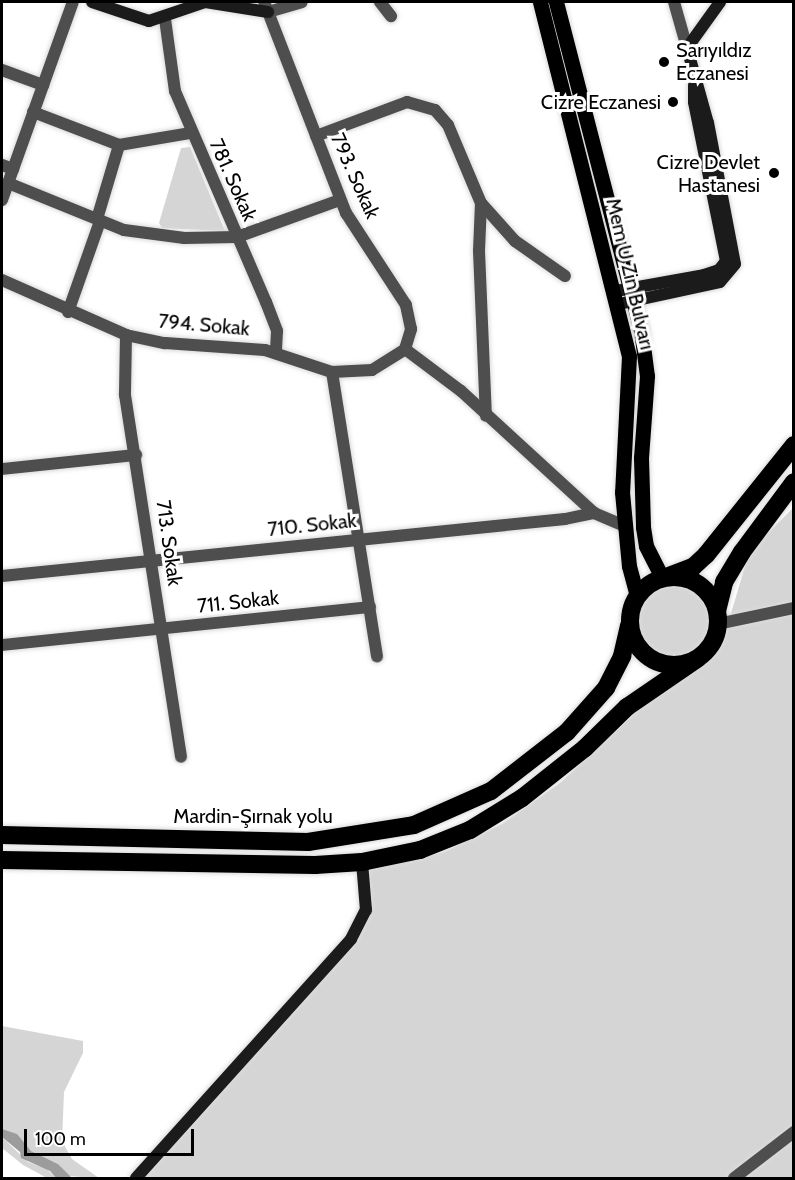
<!DOCTYPE html>
<meta charset="utf-8">
<style>
body{margin:0}
#map{position:relative;width:795px;height:1180px;overflow:hidden;background:#fff;font-family:Cabin,sans-serif}
div>[style]{position:absolute}
[style*='--x']{left:calc(var(--x)*1px);top:calc(var(--y)*1px);width:calc(var(--w)*1px);rotate:calc(var(--a)*1deg)}
.green>*{inset:0;background:#d5d5d5}
.round{border-radius:50%}
.water>*{inset:0;background:#9c9c9c}
.roads{filter:drop-shadow(0 0 2px #dbdbdb) drop-shadow(0 0 2px #dbdbdb)}
.street>*{height:12px;margin:-6px;padding:0 6px;transform-origin:6px;border-radius:6px;background:#4e4e4e}
.secondary>*{height:12px;margin:-6px;padding:0 6px;transform-origin:6px;border-radius:6px;background:#1b1b1b}
.primary>*{height:15px;margin:-7.5px;padding:0 7.5px;transform-origin:7.5px;border-radius:7.5px;background:#000}
.highway>*{height:18px;margin:-9px;padding:0 9px;transform-origin:9px;border-radius:9px;background:#000}
.highway>.ring{margin:-9px;padding:0;box-sizing:content-box;background:none;border:18px solid #000;border-radius:50%}
.dots>*{width:16px;height:16px;translate:-50% -50%;box-sizing:border-box;border:3px solid #fff;border-radius:50%}
span{translate:-50% -50%;white-space:nowrap;text-align:center;line-height:1.15;-webkit-text-stroke:6px #fff;paint-order:stroke}
.poi-label{font-size:20px;color:#000}
.left{translate:0 -50%;text-align:left}
.right{translate:-100% -50%;text-align:right}
.street-label{font-size:20px;color:#000}
.frame{position:absolute;inset:0;border:3px solid #000;pointer-events:none}
.scale{position:absolute;left:24px;top:1129px;width:170px;height:27px;box-sizing:border-box;border:3px solid #000;border-top:0;padding-left:8px;font-size:18px;line-height:21px;white-space:nowrap;color:#000;-webkit-text-stroke:4px #fff;paint-order:stroke}
</style>
<div id="map">
<div class="green">
<i style="clip-path:polygon(190px 147px,225px 231px,162px 228px,159px 223px,181px 148px)"></i>
<i style="clip-path:polygon(793px 508px,793px 1178px,136px 1178px,364px 920px,363px 872px,444px 852px,502px 824px,560px 783px,648px 701px,703px 666px,723px 640px,746px 563px,760px 541px)"></i>
<i class="round" style="left:638px;top:585px;width:74px;height:74px"></i>
<i style="clip-path:polygon(2px 1026px,83px 1041px,83px 1053px,64px 1092px,62px 1141px,72px 1159px,99px 1178px,67px 1176px,58px 1164px,31px 1151px,18px 1137px,2px 1129px)"></i>
<i style="clip-path:polygon(2px 1137px,28px 1162px,47px 1169px,56px 1178px,47px 1178px,23px 1165px,2px 1148px)"></i>
</div>
<div class="water">
<i style="clip-path:polygon(2px 1129px,17px 1134px,31px 1151px,58px 1164px,72px 1178px,56px 1178px,50px 1171px,21px 1158px,20px 1152px,2px 1137px)"></i>
</div>
<div class="roads">
<div class="street">
<i style="--x:380;--y:2;--w:18;--a:52"></i>
<i style="--x:674;--y:2;--w:48;--a:74.2"></i>
<i style="--x:268;--y:12;--w:35;--a:-16"></i>
<i style="--x:165;--y:19;--w:73;--a:82.1"></i>
<i style="--x:175;--y:91;--w:230;--a:66.7"></i>
<i style="--x:266;--y:302;--w:31;--a:69"></i>
<i style="--x:277;--y:331;--w:22;--a:93"></i>
<i style="--x:2;--y:70;--w:44;--a:20.1"></i>
<i style="--x:33;--y:112;--w:92;--a:21"></i>
<i style="--x:119;--y:145;--w:73;--a:-9.5"></i>
<i style="--x:316;--y:136;--w:97;--a:-20.5"></i>
<i style="--x:407;--y:102;--w:29;--a:16"></i>
<i style="--x:435;--y:110;--w:20;--a:49"></i>
<i style="--x:448;--y:125;--w:85;--a:67.1"></i>
<i style="--x:481;--y:203;--w:51;--a:48.2"></i>
<i style="--x:515;--y:241;--w:61;--a:35"></i>
<i style="--x:2;--y:165;--w:12;--a:20"></i>
<i style="--x:8;--y:183;--w:125;--a:22.1"></i>
<i style="--x:124;--y:230;--w:61;--a:7.6"></i>
<i style="--x:184;--y:238;--w:53;--a:-1.1"></i>
<i style="--x:237;--y:237;--w:109;--a:-19.8"></i>
<i style="--x:2;--y:200;--w:210;--a:-70.3"></i>
<i style="--x:481;--y:203;--w:48;--a:92.4"></i>
<i style="--x:479;--y:251;--w:165;--a:87.6"></i>
<i style="--x:97;--y:219;--w:77;--a:-73.4"></i>
<i style="--x:2;--y:280;--w:136;--a:23.9"></i>
<i style="--x:126;--y:335;--w:40;--a:12"></i>
<i style="--x:165;--y:343;--w:100;--a:4"></i>
<i style="--x:265;--y:350;--w:71;--a:18.2"></i>
<i style="--x:332;--y:372;--w:40;--a:-2.9"></i>
<i style="--x:372;--y:370;--w:39;--a:-32"></i>
<i style="--x:405;--y:349;--w:21;--a:-73"></i>
<i style="--x:411;--y:329;--w:25;--a:-102"></i>
<i style="--x:406;--y:305;--w:110;--a:-123.1"></i>
<i style="--x:346;--y:213;--w:226;--a:-111.2"></i>
<i style="--x:68;--y:312;--w:96;--a:-70.6"></i>
<i style="--x:126;--y:335;--w:60;--a:91"></i>
<i style="--x:125;--y:395;--w:366;--a:81.2"></i>
<i style="--x:405;--y:349;--w:70;--a:36.9"></i>
<i style="--x:461;--y:391;--w:180;--a:42.5"></i>
<i style="--x:332;--y:372;--w:288;--a:81"></i>
<i style="--x:2;--y:469;--w:135;--a:-6"></i>
<i style="--x:2;--y:576;--w:566;--a:-5.78"></i>
<i style="--x:565;--y:519;--w:30;--a:-12"></i>
<i style="--x:594;--y:513;--w:33;--a:23"></i>
<i style="--x:718;--y:624;--w:78;--a:-11.9"></i>
<i style="--x:2;--y:645;--w:370;--a:-5.9"></i>
<i style="--x:734;--y:1178;--w:76;--a:-37.5"></i>
</div>
<div class="secondary">
<i style="--x:92;--y:2;--w:60;--a:18.4"></i>
<i style="--x:149;--y:21;--w:59;--a:-18.7"></i>
<i style="--x:205;--y:2;--w:64;--a:9"></i>
<i style="--x:616;--y:291;--w:89;--a:-10.3"></i>
<i style="--x:704;--y:275;--w:16;--a:-18"></i>
<i style="--x:719;--y:270;--w:11;--a:-52"></i>
<i style="--x:726;--y:261;--w:162;--a:-101.4"></i>
<i style="--x:694;--y:102;--w:17;--a:-90"></i>
<i style="--x:619;--y:304;--w:103;--a:-12.3"></i>
<i style="--x:720;--y:282;--w:23;--a:-50"></i>
<i style="--x:735;--y:264;--w:144;--a:-100.8"></i>
<i style="--x:708;--y:123;--w:78;--a:-105.6"></i>
<i style="--x:687;--y:48;--w:57;--a:-54.3"></i>
<i style="--x:136;--y:1178;--w:321;--a:-48"></i>
<i style="--x:351;--y:939;--w:33;--a:-63"></i>
<i style="--x:366;--y:910;--w:48;--a:-94.8"></i>
</div>
<div class="primary">
<i style="--x:540;--y:2;--w:365;--a:75.9"></i>
<i style="--x:629;--y:356;--w:136;--a:92.9"></i>
<i style="--x:622;--y:492;--w:74;--a:84.6"></i>
<i style="--x:629;--y:566;--w:31;--a:75"></i>
<i style="--x:556;--y:2;--w:339;--a:75.5"></i>
<i style="--x:641;--y:330;--w:46;--a:82.6"></i>
<i style="--x:647;--y:376;--w:82;--a:94.2"></i>
<i style="--x:641;--y:458;--w:69;--a:88.3"></i>
<i style="--x:643;--y:527;--w:19;--a:81"></i>
<i style="--x:646;--y:546;--w:36;--a:63"></i>
</div>
<div class="highway">
<i style="--x:669;--y:576;--w:26;--a:-21"></i>
<i style="--x:693;--y:567;--w:18;--a:-43"></i>
<i style="--x:706;--y:555;--w:141;--a:-51.3"></i>
<i class="ring" style="left:630px;top:577px;width:70px;height:70px"></i>
<i style="--x:717;--y:611;--w:30;--a:-76"></i>
<i style="--x:724;--y:582;--w:35;--a:-59"></i>
<i style="--x:742;--y:552;--w:87;--a:-53.4"></i>
<i style="--x:2;--y:835;--w:306;--a:1.3"></i>
<i style="--x:308;--y:842;--w:107;--a:-9.1"></i>
<i style="--x:414;--y:825;--w:84;--a:-23.8"></i>
<i style="--x:491;--y:791;--w:96;--a:-37.8"></i>
<i style="--x:567;--y:732;--w:59;--a:-48.4"></i>
<i style="--x:606;--y:688;--w:36;--a:-63"></i>
<i style="--x:622;--y:656;--w:31;--a:-77"></i>
<i style="--x:2;--y:860;--w:313;--a:0.9"></i>
<i style="--x:315;--y:865;--w:47;--a:-3.7"></i>
<i style="--x:362;--y:862;--w:59;--a:-11.7"></i>
<i style="--x:420;--y:850;--w:54;--a:-21.8"></i>
<i style="--x:470;--y:830;--w:61;--a:-31.6"></i>
<i style="--x:522;--y:798;--w:80;--a:-38.4"></i>
<i style="--x:585;--y:748;--w:59;--a:-44.3"></i>
<i style="--x:627;--y:707;--w:85;--a:-34.4"></i>
</div>
</div>
<div class="dots">
<i style="left:664px;top:62px;background:#000"></i>
<i style="left:673px;top:102px;background:#000"></i>
<i style="left:774px;top:173px;background:#000"></i>
</div>
<div class="poi-label">
<span class="left" style="left:676px;top:62px">Sarıyıldız<br>Eczanesi</span>
<span class="right" style="left:661px;top:102px">Cizre Eczanesi</span>
<span class="right" style="left:760px;top:174px">Cizre Devlet<br>Hastanesi</span>
</div>
<div class="street-label">
<span style="left:355px;top:176px;rotate:66deg">793. Sokak</span>
<span style="left:233px;top:180px;rotate:66deg">781. Sokak</span>
<span style="left:630px;top:274px;rotate:77deg">Mem U Zin Bulvarı</span>
<span style="left:204px;top:325px;rotate:5deg">794. Sokak</span>
<span style="left:312px;top:525px;rotate:-6deg">710. Sokak</span>
<span style="left:169px;top:543px;rotate:82deg">713. Sokak</span>
<span style="left:238px;top:602px;rotate:-6deg">711. Sokak</span>
<span style="left:253px;top:816px">Mardin-Şırnak yolu</span>
</div>
<div class="frame"></div>
<div class="scale">100 m</div>
</div>
